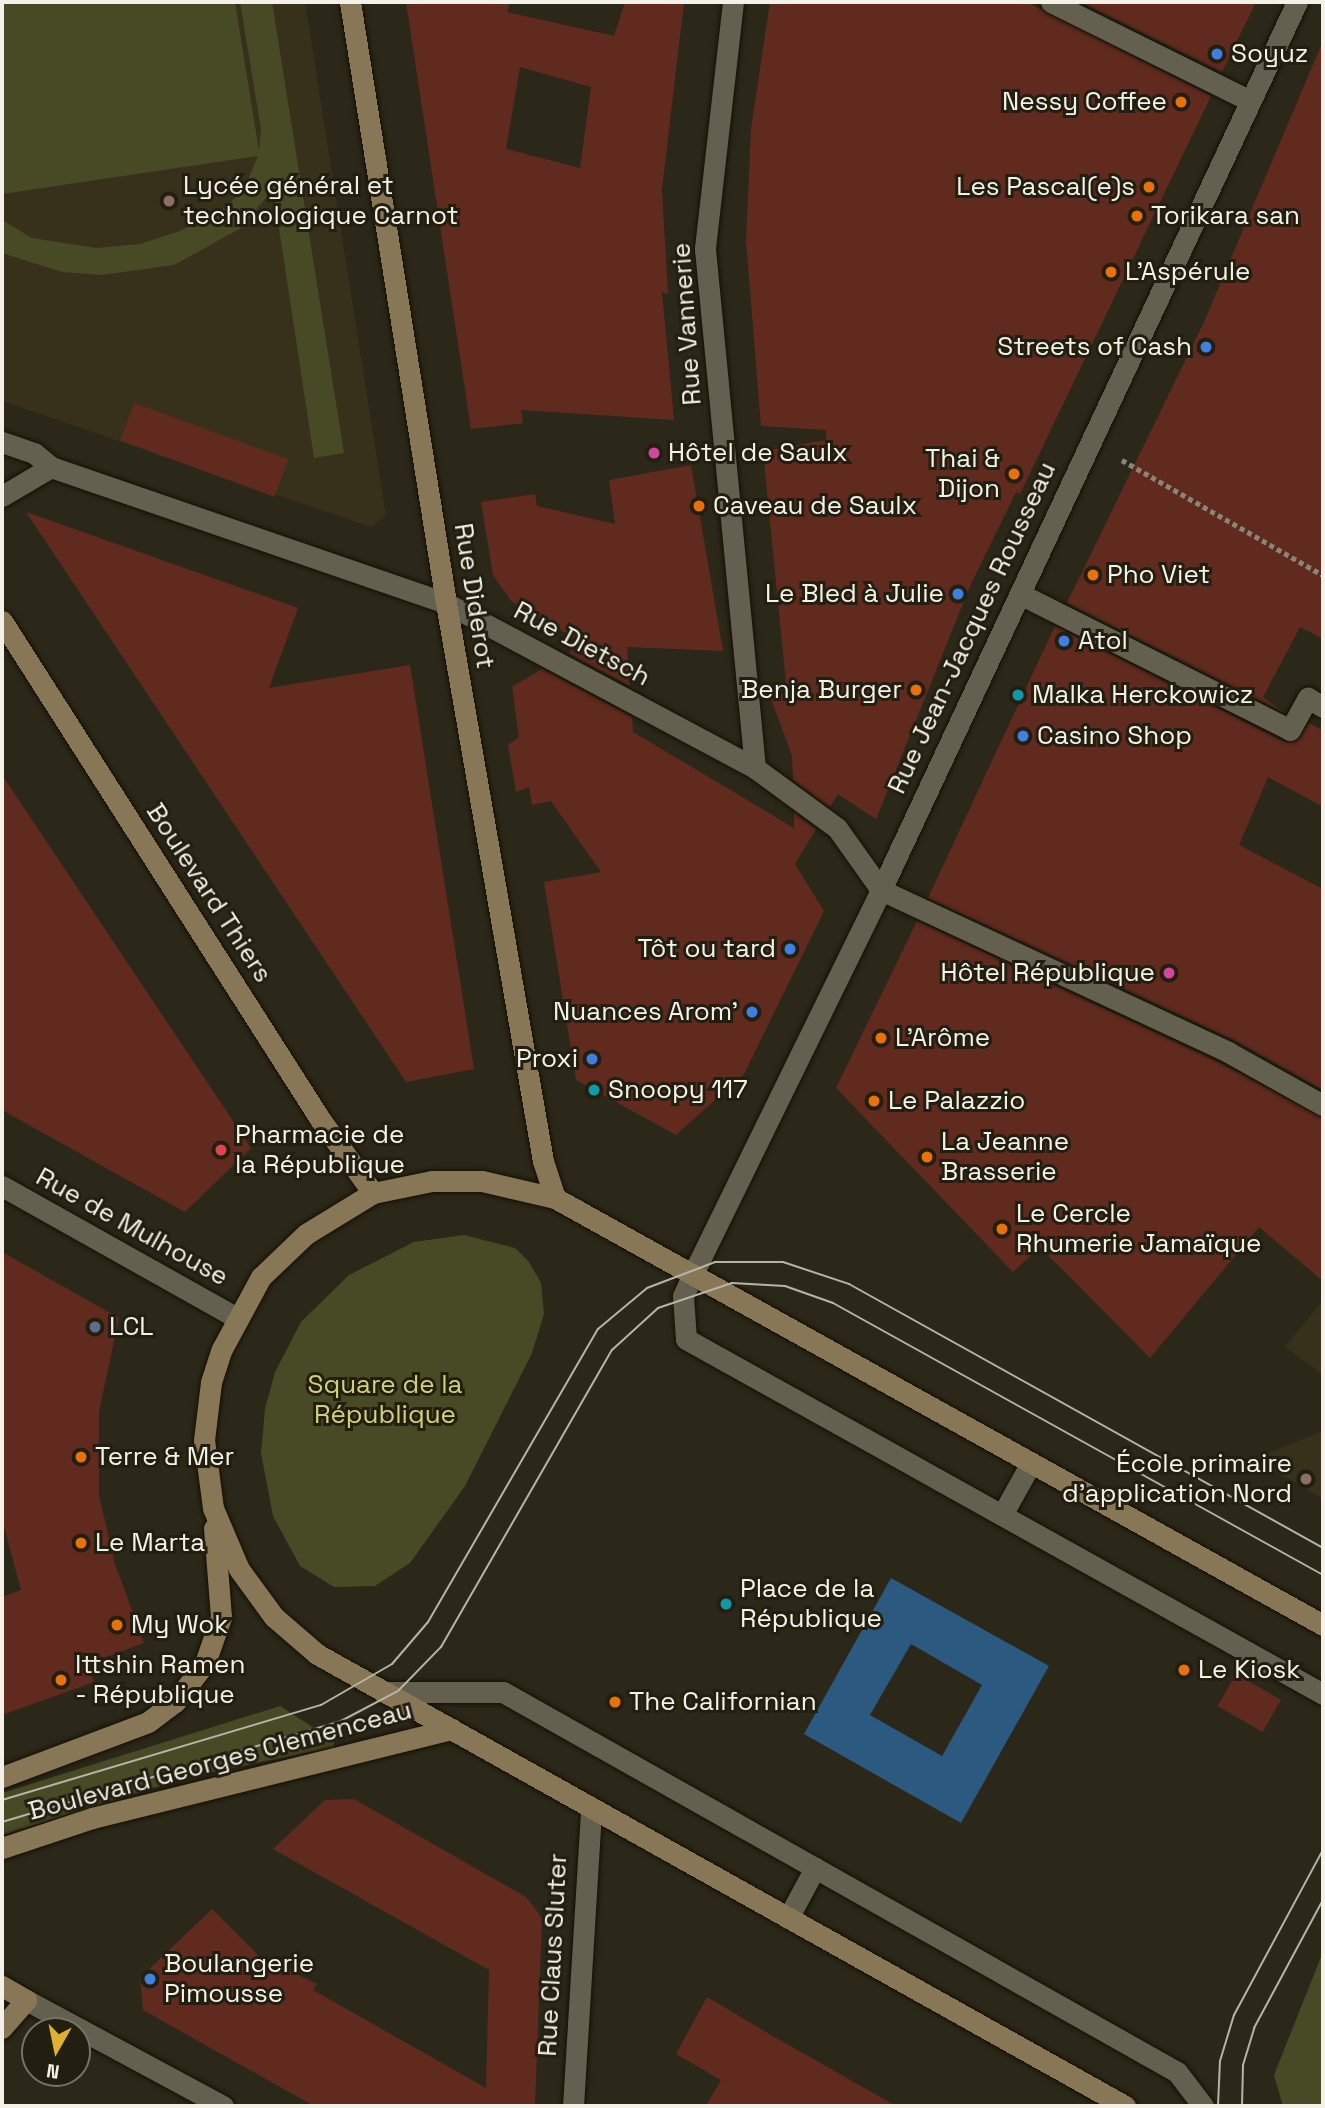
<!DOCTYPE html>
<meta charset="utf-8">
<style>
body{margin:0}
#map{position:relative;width:1325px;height:2108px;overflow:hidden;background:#2b2819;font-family:"Space Grotesk",sans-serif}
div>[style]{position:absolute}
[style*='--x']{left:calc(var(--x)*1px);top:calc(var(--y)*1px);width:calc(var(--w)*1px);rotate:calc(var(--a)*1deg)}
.built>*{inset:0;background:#37311c}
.green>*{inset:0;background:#484a25}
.water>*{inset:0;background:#2b597f}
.building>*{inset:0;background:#602b1e;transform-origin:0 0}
.path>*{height:4.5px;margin-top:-2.25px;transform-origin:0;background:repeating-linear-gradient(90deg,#888679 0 5px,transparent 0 8.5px)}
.roads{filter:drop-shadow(0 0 2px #141004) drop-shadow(0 0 2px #141004)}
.lane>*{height:21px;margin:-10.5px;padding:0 10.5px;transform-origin:10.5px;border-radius:10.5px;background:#64604f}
.street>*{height:21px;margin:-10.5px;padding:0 10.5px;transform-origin:10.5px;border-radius:10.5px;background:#64604f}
.secondary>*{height:21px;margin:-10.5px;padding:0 10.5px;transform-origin:10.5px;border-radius:10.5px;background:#887757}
.tram>*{height:2px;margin:-1px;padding:0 1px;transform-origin:1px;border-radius:1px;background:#b6b4a8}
.dots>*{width:19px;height:19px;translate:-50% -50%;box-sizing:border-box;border:4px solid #221e10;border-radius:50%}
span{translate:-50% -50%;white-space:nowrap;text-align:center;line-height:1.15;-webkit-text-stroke:6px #221e10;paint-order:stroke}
.poi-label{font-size:26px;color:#f4f2e8}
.left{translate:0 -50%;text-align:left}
.right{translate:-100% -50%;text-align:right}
.street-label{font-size:26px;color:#f4f2e8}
.park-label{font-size:26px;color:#cfd27b}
.frame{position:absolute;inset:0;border:4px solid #f4f2e8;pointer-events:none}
.north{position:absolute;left:21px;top:2017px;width:70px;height:70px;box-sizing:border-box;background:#221e10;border:2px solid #767366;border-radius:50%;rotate:189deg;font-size:19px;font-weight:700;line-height:28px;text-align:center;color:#f4f2e8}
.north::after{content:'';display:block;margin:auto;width:24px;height:32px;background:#e0b034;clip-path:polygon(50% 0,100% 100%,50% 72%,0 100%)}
</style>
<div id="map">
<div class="built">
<i style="clip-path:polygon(2px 2px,305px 2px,386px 516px,371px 527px,2px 401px)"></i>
<i style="clip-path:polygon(1323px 1300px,1323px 1375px,1285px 1347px)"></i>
<i style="clip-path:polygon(1323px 1431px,1323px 1499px,1254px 1459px)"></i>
</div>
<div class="green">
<i style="clip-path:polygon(2px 2px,235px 2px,259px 151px,261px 129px,240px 2px,272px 2px,344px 453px,314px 458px,273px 189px,241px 228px,174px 265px,101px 275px,62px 272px,2px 253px,2px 220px,32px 238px,96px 248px,140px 244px,180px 231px,226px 207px,244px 189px,258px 156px,2px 194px)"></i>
<i style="clip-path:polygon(464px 1235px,515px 1248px,529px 1262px,541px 1283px,544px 1314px,532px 1353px,465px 1486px,410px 1563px,375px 1586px,334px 1587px,300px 1566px,273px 1516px,261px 1453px,265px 1409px,275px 1372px,301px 1322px,349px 1275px,414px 1242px)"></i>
<i style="clip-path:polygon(280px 1706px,334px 1741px,334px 1747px,189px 1777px,2px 1835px,2px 1793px)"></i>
<i style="clip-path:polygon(1323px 1952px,1323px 2106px,1283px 2106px,1274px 2075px)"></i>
</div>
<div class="water">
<i style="clip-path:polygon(evenodd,891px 1578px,1049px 1666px,961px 1823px,804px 1734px,891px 1578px,911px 1644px,982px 1685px,942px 1756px,870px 1715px,911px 1644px)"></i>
</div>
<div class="building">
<i style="clip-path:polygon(evenodd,406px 2px,510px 2px,507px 12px,614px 36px,625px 2px,684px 2px,662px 189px,668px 294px,662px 292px,674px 420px,521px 410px,523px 423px,471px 429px,406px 2px,520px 67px,591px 87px,580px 168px,506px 149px,520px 67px)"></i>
<i style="clip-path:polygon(770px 2px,1027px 2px,1211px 96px,1020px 494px,1016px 492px,971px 584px,876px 819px,838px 794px,830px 807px,793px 780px,792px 756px,770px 696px,787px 693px,763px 451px,826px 440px,826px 430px,761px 426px,746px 241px,751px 129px)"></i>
<i style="clip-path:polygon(1080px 2px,1256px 2px,1222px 72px)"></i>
<i style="clip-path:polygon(1323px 41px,1323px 639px,1300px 627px,1263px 697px,1285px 713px,1067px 603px,1204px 322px)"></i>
<i style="left:134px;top:403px;width:164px;height:40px;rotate:20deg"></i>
<i style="clip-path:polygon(691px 465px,723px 651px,627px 647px,630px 686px,568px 653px,583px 643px,511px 601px,493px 575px,481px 502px,535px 494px,537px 506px,615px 524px,609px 480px)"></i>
<i style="clip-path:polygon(26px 512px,298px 608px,269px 688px,410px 665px,474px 1069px,406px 1082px)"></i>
<i style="clip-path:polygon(1055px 626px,1284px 742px,1297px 741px,1309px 723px,1323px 731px,1323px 807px,1268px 777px,1239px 845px,1323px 889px,1323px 1090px,1234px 1040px,928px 898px)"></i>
<i style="clip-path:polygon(542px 669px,632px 717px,633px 732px,794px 828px,794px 813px,816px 829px,795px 864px,824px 911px,744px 1074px,676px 1135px,576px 1080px,544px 882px,601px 872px,551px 801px,532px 805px,529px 787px,516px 792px,508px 745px,519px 737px,512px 687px)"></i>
<i style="clip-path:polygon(2px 775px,251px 1148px,185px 1212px,2px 1110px)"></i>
<i style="clip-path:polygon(917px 921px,1222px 1064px,1323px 1118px,1323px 1281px,1259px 1227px,1150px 1358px,1040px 1247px,1013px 1272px,836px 1088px)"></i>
<i style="clip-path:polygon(2px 1252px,119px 1318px,99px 1411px,99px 1496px,115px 1564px,144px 1643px,87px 1664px,94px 1682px,2px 1715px,2px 1597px,21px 1590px,2px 1519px)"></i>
<i style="left:1236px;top:1674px;width:52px;height:37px;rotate:30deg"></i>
<i style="clip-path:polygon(354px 1799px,526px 1897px,542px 1918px,535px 2106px,314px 2106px,143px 2010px,140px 1978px,212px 1909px,259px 1956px,317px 1984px,313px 1990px,486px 2088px,489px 1970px,273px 1849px,325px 1800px)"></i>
<i style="clip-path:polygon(707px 1997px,771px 2035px,896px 2106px,706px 2106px,721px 2080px,676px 2054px)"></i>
</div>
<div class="path">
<i style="--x:1122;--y:460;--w:232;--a:29.8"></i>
</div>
<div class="roads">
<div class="lane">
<i style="--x:692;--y:1276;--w:22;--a:114"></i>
<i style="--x:683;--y:1296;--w:43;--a:86"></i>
<i style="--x:686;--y:1339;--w:729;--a:29.13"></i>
<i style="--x:1002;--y:1515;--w:60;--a:-60.9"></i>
<i style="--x:383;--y:1692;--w:120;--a:0"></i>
<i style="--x:503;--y:1692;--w:774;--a:29.41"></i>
<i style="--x:1177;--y:2072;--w:43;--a:52.6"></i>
<i style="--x:788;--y:1918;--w:57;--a:-61.6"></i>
</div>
<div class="street">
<i style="--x:733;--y:2;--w:249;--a:96.5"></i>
<i style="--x:705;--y:249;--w:521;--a:84.5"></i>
<i style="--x:1051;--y:2;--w:222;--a:26.4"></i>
<i style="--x:2;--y:442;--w:34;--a:19"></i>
<i style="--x:34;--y:453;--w:22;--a:39"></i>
<i style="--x:51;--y:467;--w:418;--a:19"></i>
<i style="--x:446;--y:603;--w:350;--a:28.1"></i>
<i style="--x:755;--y:768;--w:102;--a:36.2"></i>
<i style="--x:837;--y:828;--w:76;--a:54.6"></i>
<i style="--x:881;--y:890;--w:383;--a:25"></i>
<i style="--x:1228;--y:1052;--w:109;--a:29.2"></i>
<i style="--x:2;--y:496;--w:57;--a:-30.6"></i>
<i style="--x:1020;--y:594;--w:302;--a:26.7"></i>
<i style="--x:1290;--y:730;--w:37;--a:-61"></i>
<i style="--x:1308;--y:698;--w:17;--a:31"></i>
<i style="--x:2;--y:1186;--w:267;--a:29.3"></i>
<i style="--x:692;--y:1276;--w:430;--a:-63.9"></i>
<i style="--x:881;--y:890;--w:981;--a:-64.9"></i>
<i style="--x:26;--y:2000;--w:224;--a:28.3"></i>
<i style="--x:573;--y:2106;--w:299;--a:-86.5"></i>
</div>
<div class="secondary">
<i style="--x:350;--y:2;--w:609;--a:80.92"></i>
<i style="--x:446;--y:603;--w:566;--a:80.14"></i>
<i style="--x:543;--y:1161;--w:39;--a:72"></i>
<i style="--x:2;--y:621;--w:591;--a:57.44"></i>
<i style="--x:320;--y:1119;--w:91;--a:54.4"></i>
<i style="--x:2;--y:1777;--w:156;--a:-20.6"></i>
<i style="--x:148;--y:1722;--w:34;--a:-37"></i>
<i style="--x:175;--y:1702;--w:49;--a:-52.4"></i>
<i style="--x:205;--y:1663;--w:49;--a:-70.8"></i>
<i style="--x:221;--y:1617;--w:89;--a:-94.5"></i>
<i style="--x:2;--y:1848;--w:95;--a:-18.4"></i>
<i style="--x:92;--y:1818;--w:371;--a:-13.9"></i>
<i style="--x:2;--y:1986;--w:28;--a:30"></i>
<i style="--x:26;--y:2000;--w:37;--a:131"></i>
<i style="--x:1125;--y:2106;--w:926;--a:-150.78"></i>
<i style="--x:317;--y:1654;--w:57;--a:-139.3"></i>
<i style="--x:274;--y:1617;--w:59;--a:-126.1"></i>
<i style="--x:239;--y:1569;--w:66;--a:-113.1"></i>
<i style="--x:213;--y:1508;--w:69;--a:-97.5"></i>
<i style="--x:204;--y:1440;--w:58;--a:-83.1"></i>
<i style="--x:211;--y:1382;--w:35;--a:-72"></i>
<i style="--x:222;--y:1349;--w:82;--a:-61.6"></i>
<i style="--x:261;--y:1277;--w:62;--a:-43.7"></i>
<i style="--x:306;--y:1234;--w:79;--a:-31.5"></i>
<i style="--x:373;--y:1193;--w:60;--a:-11.5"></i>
<i style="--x:432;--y:1181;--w:50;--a:0"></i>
<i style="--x:482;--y:1181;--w:75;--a:13.1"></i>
<i style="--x:555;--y:1198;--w:879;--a:29.07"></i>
</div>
</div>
<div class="tram">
<i style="--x:2;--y:1800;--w:333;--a:-16.6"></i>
<i style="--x:321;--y:1705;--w:82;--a:-30"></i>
<i style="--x:392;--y:1664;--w:55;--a:-49.4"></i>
<i style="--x:428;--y:1622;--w:339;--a:-59.9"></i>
<i style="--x:598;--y:1329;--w:64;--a:-39.9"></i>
<i style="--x:647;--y:1288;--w:73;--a:-20.9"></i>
<i style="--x:715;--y:1262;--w:68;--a:0"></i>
<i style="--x:783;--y:1262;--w:70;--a:18.4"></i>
<i style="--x:849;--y:1284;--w:543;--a:29.12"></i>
<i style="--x:2;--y:1822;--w:354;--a:-16.6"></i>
<i style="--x:341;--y:1721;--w:64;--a:-27.8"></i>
<i style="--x:398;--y:1691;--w:62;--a:-45.7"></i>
<i style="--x:441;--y:1647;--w:343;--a:-60.1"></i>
<i style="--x:612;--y:1350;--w:62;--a:-42.4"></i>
<i style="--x:658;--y:1308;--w:78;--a:-18.7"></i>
<i style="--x:732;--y:1283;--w:53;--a:3.2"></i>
<i style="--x:785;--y:1286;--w:51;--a:19.5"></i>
<i style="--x:833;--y:1303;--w:560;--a:29.03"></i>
<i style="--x:1218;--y:2106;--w:45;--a:-87.5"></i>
<i style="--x:1220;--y:2061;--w:48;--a:-73.1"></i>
<i style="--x:1234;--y:2015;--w:187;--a:-61.7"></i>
<i style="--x:1242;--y:2106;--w:41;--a:-88.6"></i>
<i style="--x:1243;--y:2065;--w:39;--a:-73"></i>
<i style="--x:1254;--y:2028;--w:145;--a:-61.7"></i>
</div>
<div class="dots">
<i style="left:1217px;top:54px;background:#3f7fe0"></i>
<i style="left:1181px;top:102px;background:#e8710a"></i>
<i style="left:1149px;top:187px;background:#e8710a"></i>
<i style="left:169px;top:201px;background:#8d6e63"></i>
<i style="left:1137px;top:216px;background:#e8710a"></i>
<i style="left:1111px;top:272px;background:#e8710a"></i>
<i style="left:1206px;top:347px;background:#3f7fe0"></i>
<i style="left:654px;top:453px;background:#d1479c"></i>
<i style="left:1014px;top:474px;background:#e8710a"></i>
<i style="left:699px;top:506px;background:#e8710a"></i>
<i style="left:1093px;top:575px;background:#e8710a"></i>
<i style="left:958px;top:594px;background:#3f7fe0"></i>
<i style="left:1064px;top:641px;background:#3f7fe0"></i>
<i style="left:916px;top:690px;background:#e8710a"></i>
<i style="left:1018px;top:695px;background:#0f9aa8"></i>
<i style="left:1023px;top:736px;background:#3f7fe0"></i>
<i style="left:790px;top:949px;background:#3f7fe0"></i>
<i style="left:1169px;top:973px;background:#d1479c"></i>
<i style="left:752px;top:1012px;background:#3f7fe0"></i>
<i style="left:881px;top:1038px;background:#e8710a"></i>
<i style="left:592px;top:1059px;background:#3f7fe0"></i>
<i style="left:594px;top:1090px;background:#0f9aa8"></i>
<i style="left:874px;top:1101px;background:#e8710a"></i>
<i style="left:221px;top:1150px;background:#e0444e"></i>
<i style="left:927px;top:1157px;background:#e8710a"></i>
<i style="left:1002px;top:1229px;background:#e8710a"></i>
<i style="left:95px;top:1327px;background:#5c6f8a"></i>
<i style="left:81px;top:1457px;background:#e8710a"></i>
<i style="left:1306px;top:1479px;background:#8d6e63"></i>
<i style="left:81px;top:1543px;background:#e8710a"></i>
<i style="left:726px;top:1604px;background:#0f9aa8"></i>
<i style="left:117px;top:1625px;background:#e8710a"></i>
<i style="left:1184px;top:1670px;background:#e8710a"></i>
<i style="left:61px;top:1680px;background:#e8710a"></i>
<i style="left:615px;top:1702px;background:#e8710a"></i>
<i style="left:150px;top:1979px;background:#3f7fe0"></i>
</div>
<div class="poi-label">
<span class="left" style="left:1231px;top:54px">Soyuz</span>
<span class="right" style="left:1167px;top:102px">Nessy Coffee</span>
<span class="left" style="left:183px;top:201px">Lycée général et<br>technologique Carnot</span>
<span class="right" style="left:1135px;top:187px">Les Pascal(e)s</span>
<span class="left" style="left:1151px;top:216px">Torikara san</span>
<span class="left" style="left:1125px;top:272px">L'Aspérule</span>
<span class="right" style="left:1192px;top:347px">Streets of Cash</span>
<span class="left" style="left:668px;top:453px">Hôtel de Saulx</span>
<span class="right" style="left:1000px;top:474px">Thai &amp;<br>Dijon</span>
<span class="left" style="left:713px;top:506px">Caveau de Saulx</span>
<span class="left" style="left:1107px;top:575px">Pho Viet</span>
<span class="right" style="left:944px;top:594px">Le Bled à Julie</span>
<span class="left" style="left:1078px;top:641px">Atol</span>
<span class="right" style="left:902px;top:690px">Benja Burger</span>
<span class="left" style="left:1032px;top:695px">Malka Herckowicz</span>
<span class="left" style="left:1037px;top:736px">Casino Shop</span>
<span class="right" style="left:776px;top:949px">Tôt ou tard</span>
<span class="right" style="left:1155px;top:973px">Hôtel République</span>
<span class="right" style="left:738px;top:1012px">Nuances Arom'</span>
<span class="left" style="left:895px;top:1038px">L'Arôme</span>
<span class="right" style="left:578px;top:1059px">Proxi</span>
<span class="left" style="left:608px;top:1090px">Snoopy 117</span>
<span class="left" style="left:888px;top:1101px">Le Palazzio</span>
<span class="left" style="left:235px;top:1150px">Pharmacie de<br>la République</span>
<span class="left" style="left:941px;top:1157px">La Jeanne<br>Brasserie</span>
<span class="left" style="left:1016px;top:1229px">Le Cercle<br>Rhumerie Jamaïque</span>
<span class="left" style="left:109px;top:1327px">LCL</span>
<span class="left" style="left:95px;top:1457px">Terre &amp; Mer</span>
<span class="right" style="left:1292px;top:1479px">École primaire<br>d'application Nord</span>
<span class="left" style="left:95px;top:1543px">Le Marta</span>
<span class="left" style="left:740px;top:1604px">Place de la<br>République</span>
<span class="left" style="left:131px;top:1625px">My Wok</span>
<span class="left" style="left:75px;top:1680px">Ittshin Ramen<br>- République</span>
<span class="left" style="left:1198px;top:1670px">Le Kiosk</span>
<span class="left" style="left:629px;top:1702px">The Californian</span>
<span class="left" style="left:164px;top:1979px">Boulangerie<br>Pimousse</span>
</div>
<div class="street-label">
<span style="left:687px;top:324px;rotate:-94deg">Rue Vannerie</span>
<span style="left:474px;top:596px;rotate:81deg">Rue Diderot</span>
<span style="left:972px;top:628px;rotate:-65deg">Rue Jean-Jacques Rousseau</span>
<span style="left:582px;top:644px;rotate:28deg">Rue Dietsch</span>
<span style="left:209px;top:893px;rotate:57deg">Boulevard Thiers</span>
<span style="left:132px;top:1227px;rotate:29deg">Rue de Mulhouse</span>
<span style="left:220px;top:1761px;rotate:-15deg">Boulevard Georges Clemenceau</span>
<span style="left:553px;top:1955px;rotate:-87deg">Rue Claus Sluter</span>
</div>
<div class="park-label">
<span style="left:385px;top:1400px">Square de la<br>République</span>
</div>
<div class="frame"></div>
<div class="north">N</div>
</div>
